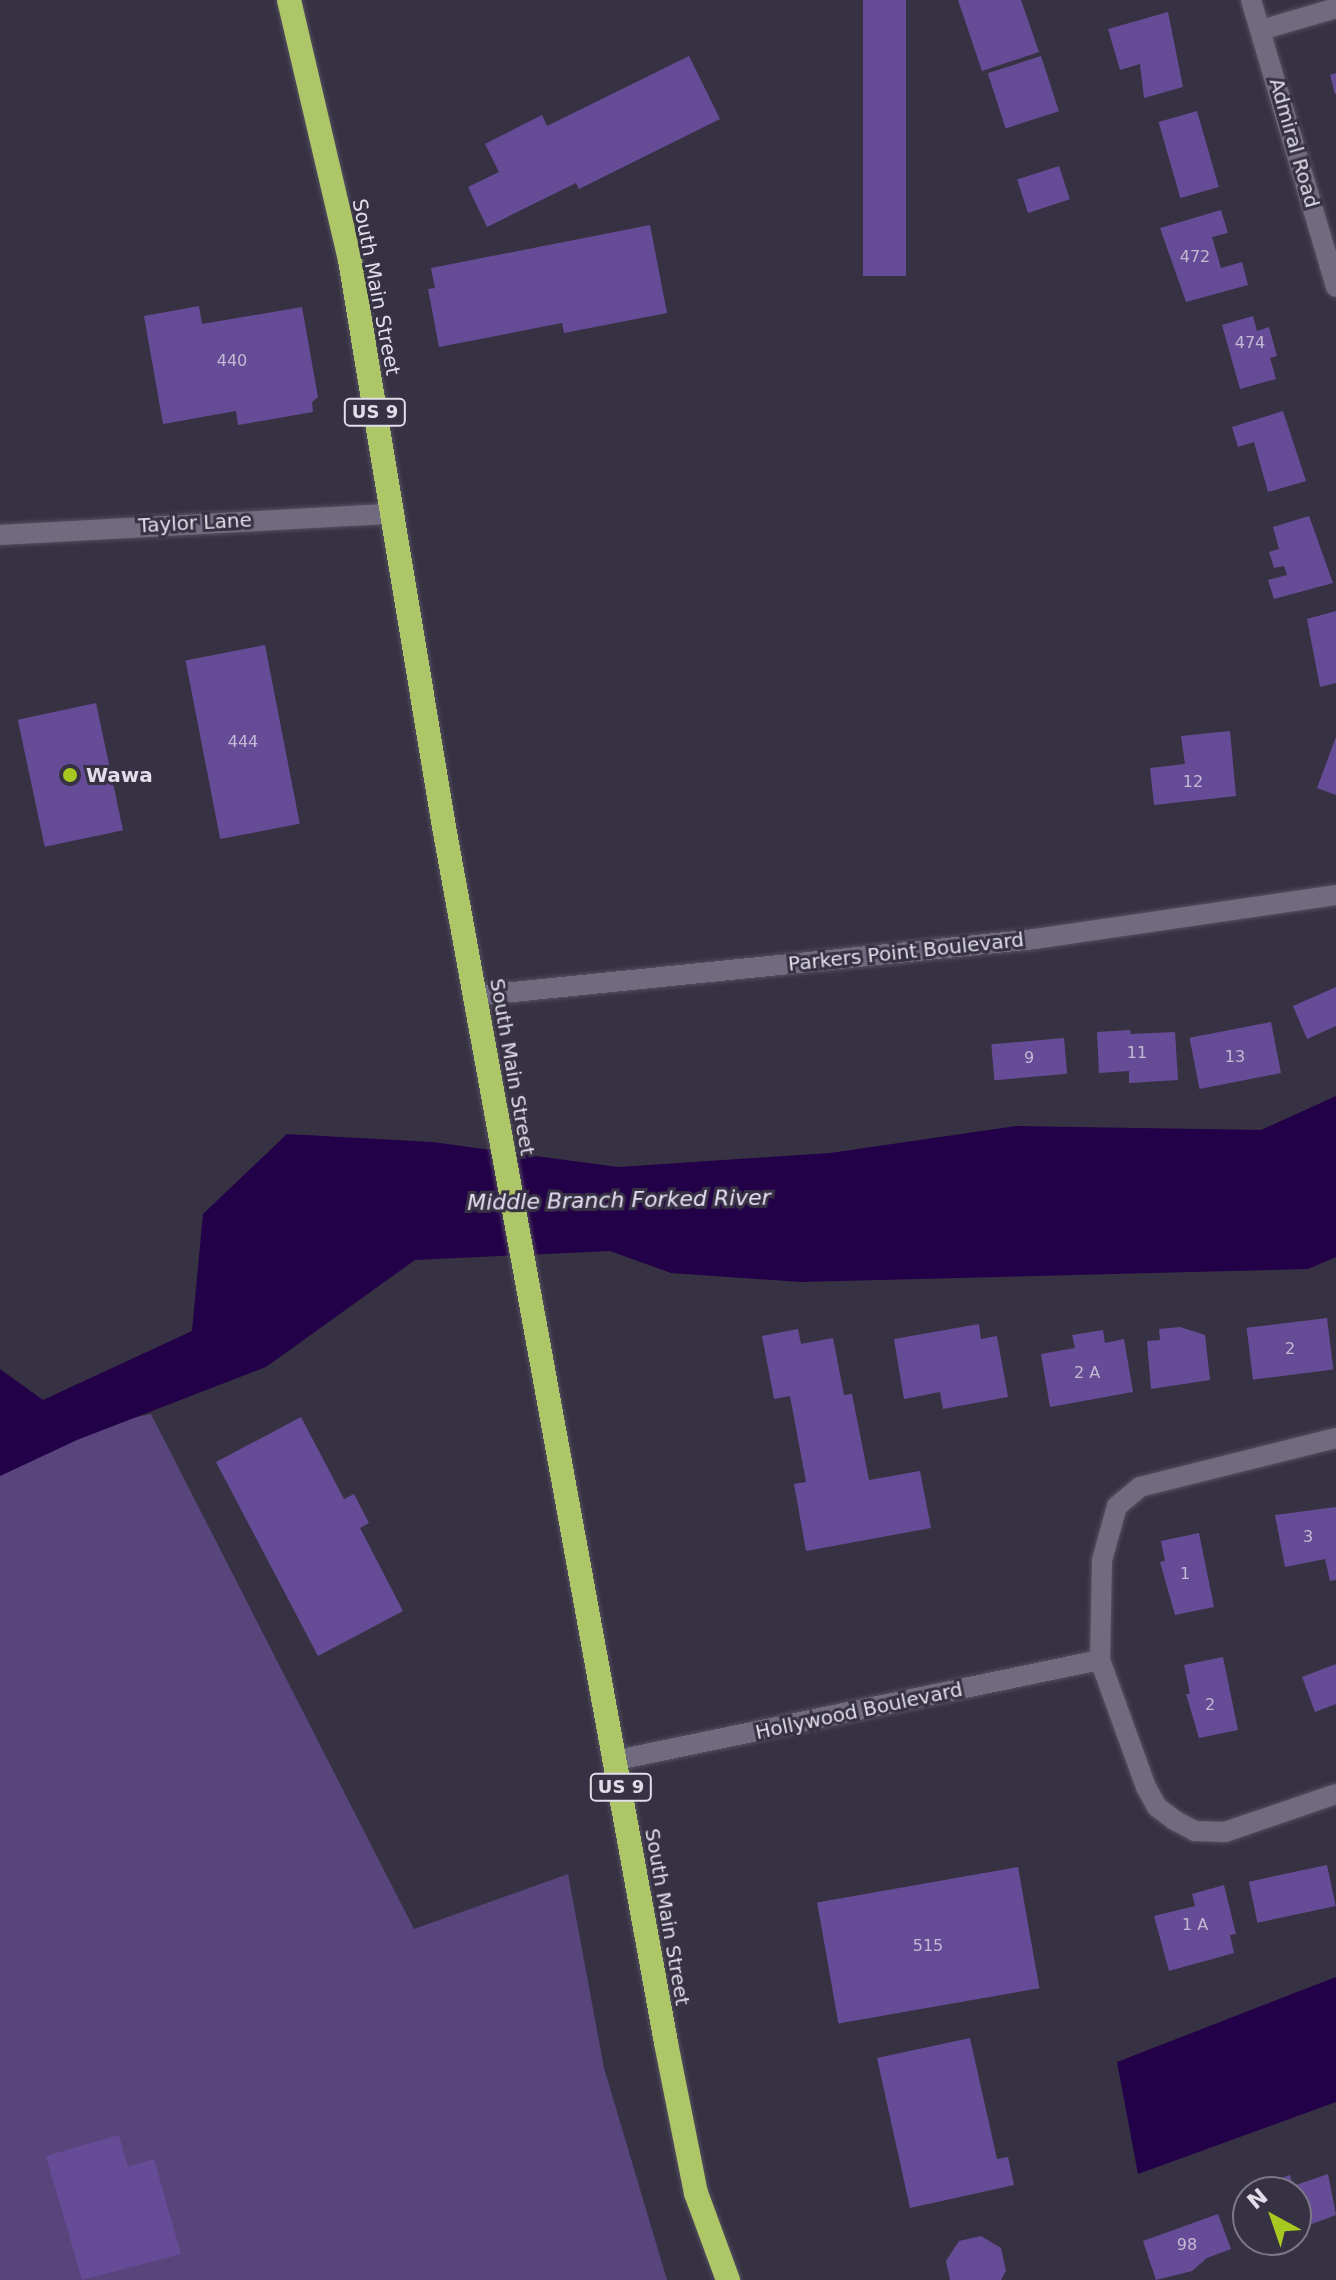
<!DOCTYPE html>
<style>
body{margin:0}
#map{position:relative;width:1336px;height:2280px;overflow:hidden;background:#373243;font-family:"DejaVu Sans",sans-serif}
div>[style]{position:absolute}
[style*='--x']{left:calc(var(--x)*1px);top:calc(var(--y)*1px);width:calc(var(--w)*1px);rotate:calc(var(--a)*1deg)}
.green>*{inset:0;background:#57457c}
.water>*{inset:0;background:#230148}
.building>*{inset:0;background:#664c96;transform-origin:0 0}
.roads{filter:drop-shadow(0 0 2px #55505f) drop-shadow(0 0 2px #55505f)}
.minor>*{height:20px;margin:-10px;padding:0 10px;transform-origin:10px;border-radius:10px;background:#716b7f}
.highway>*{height:24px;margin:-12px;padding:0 12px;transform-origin:12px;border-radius:12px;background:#adc667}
.dots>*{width:22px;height:22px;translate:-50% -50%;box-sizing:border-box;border:4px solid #373243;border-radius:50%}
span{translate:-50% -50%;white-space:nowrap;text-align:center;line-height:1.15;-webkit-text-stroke:6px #373243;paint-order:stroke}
.number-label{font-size:16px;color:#c2bad4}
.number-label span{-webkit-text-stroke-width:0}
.shield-label span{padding:2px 6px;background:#373243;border:2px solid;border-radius:6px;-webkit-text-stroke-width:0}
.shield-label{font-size:18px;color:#e1dee9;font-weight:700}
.street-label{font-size:20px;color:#e1dee9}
.poi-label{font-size:20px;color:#e1dee9;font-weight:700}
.left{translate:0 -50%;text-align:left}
.water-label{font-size:22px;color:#e4def3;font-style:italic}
.north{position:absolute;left:1232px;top:2176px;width:80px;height:80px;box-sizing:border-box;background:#373243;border:2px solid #7b7785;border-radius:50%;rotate:320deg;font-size:22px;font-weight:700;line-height:32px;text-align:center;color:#e1dee9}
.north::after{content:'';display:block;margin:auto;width:28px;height:36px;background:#a6c820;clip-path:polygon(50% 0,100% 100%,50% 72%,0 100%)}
</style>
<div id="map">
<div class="green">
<i style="clip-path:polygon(151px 1414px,414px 1929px,568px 1874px,604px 2068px,667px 2280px,0 2280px,0 1454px,37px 1439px)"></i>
</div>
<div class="water">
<i style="clip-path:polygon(1336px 1096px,1336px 1257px,1308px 1269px,800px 1282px,671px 1273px,610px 1251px,415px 1260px,266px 1367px,77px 1440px,0 1476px,0 1369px,43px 1400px,192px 1331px,203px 1214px,287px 1134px,432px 1142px,618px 1167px,830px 1153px,1016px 1126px,1261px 1130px)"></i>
<i style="clip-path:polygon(1336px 1977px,1336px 2102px,1138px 2174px,1117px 2062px)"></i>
</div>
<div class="building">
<i style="left:863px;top:0;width:43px;height:276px"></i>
<i style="clip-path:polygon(958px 0,1021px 0,1039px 52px,982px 71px)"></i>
<i style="clip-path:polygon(1168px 12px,1183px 87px,1144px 98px,1140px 64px,1120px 70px,1108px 29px)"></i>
<i style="clip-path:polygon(689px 56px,720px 119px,579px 189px,576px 183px,487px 227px,468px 187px,499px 172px,485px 144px,542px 115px,547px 126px)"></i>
<i style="left:1041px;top:56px;width:58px;height:56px;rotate:72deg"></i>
<i style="clip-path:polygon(1336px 73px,1336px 94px,1335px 94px,1330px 75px)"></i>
<i style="left:1197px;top:111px;width:79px;height:40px;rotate:74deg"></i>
<i style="left:1059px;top:166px;width:35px;height:44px;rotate:72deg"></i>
<i style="clip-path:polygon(1221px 210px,1228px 233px,1212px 237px,1221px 268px,1242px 262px,1248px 285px,1186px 302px,1160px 228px)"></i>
<i style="clip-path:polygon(650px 225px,667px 313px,564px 333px,562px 323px,439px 347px,428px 289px,435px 288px,431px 268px)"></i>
<i style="clip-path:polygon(199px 306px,202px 324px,302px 307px,318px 397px,312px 402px,313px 412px,238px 425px,236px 411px,163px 424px,144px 316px)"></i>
<i style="clip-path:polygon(1253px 316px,1257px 331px,1269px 327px,1277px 356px,1270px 358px,1276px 379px,1240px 389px,1222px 325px)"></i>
<i style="clip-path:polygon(1283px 411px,1306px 481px,1268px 492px,1254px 442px,1238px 447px,1232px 427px)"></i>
<i style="clip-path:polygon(1309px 516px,1333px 583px,1274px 599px,1268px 580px,1287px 575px,1284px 566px,1274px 568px,1269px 552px,1279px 549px,1273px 527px)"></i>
<i style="clip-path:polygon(1336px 611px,1336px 683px,1320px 687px,1307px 619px)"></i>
<i style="left:265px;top:645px;width:182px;height:81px;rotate:79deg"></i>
<i style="left:96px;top:703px;width:130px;height:80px;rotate:78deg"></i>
<i style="clip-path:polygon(1230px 731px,1236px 796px,1154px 805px,1150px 768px,1185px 764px,1181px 736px)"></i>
<i style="clip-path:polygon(1336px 737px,1336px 795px,1317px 788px)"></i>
<i style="clip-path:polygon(1336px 987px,1336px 1026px,1307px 1039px,1293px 1006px)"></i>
<i style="left:1271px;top:1022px;width:52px;height:83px;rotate:79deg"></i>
<i style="clip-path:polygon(1130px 1030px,1131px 1034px,1175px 1032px,1178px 1080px,1129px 1083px,1129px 1071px,1099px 1073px,1097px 1032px)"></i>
<i style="left:1064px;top:1038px;width:36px;height:73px;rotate:85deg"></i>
<i style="left:1327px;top:1318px;width:52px;height:81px;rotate:83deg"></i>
<i style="clip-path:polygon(979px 1324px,981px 1339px,997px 1336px,1008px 1397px,943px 1409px,940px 1392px,904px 1399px,894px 1339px)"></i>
<i style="clip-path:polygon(1180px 1327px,1205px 1335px,1210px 1380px,1151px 1389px,1147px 1341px,1160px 1340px,1159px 1329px)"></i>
<i style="clip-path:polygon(798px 1329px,801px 1344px,833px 1338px,844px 1395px,852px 1394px,869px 1480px,920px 1471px,931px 1528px,806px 1551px,794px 1484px,806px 1482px,790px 1396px,774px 1399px,762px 1336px)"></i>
<i style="clip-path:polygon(1103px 1330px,1105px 1343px,1124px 1339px,1133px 1392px,1050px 1407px,1041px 1354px,1075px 1348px,1072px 1335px)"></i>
<i style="clip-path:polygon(301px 1417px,344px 1499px,354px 1494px,369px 1523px,360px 1528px,403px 1611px,318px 1656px,216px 1462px)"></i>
<i style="clip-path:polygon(1336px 1507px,1336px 1580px,1330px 1581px,1325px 1559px,1285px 1567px,1275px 1515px)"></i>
<i style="clip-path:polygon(1199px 1533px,1214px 1607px,1175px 1615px,1160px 1562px,1165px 1561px,1161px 1541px)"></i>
<i style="clip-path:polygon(1223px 1657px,1238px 1730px,1199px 1738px,1186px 1694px,1190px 1694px,1184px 1665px)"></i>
<i style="clip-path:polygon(1336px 1664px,1336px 1704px,1315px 1712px,1302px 1677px)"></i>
<i style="left:1327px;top:1865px;width:42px;height:80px;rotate:78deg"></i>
<i style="left:1018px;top:1867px;width:123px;height:204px;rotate:80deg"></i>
<i style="clip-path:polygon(1224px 1885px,1236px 1934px,1230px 1935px,1234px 1953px,1169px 1971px,1154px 1916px,1195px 1906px,1192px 1894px)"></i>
<i style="clip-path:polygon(970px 2038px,997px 2159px,1008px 2157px,1014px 2185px,910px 2208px,877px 2058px)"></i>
<i style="clip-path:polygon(119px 2135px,128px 2167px,154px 2159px,181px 2254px,82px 2280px,46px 2156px)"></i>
<i style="clip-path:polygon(1328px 2174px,1336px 2215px,1296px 2230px,1296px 2192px,1275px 2192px,1271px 2182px,1290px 2175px,1293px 2186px)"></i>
<i style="clip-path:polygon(1218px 2214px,1231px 2249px,1207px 2258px,1192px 2271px,1156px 2280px,1143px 2241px)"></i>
<i style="clip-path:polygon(981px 2236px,1001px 2248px,1006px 2271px,1001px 2280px,950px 2280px,946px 2261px,959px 2241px)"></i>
</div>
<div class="roads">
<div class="minor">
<i style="--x:1251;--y:0;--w:299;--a:73.5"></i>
<i style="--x:1261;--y:30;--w:78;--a:-16.3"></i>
<i style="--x:0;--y:535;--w:391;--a:-3.1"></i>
<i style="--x:474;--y:996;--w:564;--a:-5.8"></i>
<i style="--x:1035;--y:939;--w:304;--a:-8.3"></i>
<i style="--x:1336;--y:1438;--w:202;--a:166"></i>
<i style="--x:1140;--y:1487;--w:30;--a:140"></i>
<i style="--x:1117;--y:1506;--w:56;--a:105.5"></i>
<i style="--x:1102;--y:1560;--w:100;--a:91.1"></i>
<i style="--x:1100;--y:1660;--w:135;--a:70.1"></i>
<i style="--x:1146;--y:1787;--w:23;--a:61"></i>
<i style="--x:1157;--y:1807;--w:21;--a:37"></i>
<i style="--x:1174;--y:1820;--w:24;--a:28"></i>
<i style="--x:1195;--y:1831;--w:30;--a:2"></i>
<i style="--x:1225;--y:1832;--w:117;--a:-18.9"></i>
<i style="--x:617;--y:1760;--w:493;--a:-11.7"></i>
</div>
<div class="highway">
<i style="--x:289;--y:0;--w:267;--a:76.8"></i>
<i style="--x:350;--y:260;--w:575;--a:80.59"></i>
<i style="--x:444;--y:827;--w:1236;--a:79.65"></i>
<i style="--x:666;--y:2043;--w:153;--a:78.7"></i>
<i style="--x:696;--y:2193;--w:93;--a:69.8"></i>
</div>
</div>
<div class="dots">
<i style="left:70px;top:775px;background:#a6c820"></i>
</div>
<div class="number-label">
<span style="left:1195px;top:257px">472</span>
<span style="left:1250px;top:343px">474</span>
<span style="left:232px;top:361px">440</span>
<span style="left:243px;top:742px">444</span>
<span style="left:1193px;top:782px">12</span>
<span style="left:1137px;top:1053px">11</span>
<span style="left:1235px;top:1057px">13</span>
<span style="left:1029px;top:1058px">9</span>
<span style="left:1290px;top:1349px">2</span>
<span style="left:1087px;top:1373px">2 A</span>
<span style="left:1308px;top:1537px">3</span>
<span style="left:1185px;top:1574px">1</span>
<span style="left:1210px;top:1705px">2</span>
<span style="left:1195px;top:1925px">1 A</span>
<span style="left:928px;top:1946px">515</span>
<span style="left:1187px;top:2245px">98</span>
</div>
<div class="shield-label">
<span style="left:375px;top:412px">US 9</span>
<span style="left:621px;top:1787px">US 9</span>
</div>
<div class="street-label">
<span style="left:1294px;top:143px;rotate:74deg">Admiral Road</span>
<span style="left:376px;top:287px;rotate:79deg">South Main Street</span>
<span style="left:195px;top:523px;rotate:-3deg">Taylor Lane</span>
<span style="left:906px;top:952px;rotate:-6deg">Parkers Point Boulevard</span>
<span style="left:512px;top:1067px;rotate:80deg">South Main Street</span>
<span style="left:859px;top:1711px;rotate:-12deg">Hollywood Boulevard</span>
<span style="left:667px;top:1917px;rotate:80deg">South Main Street</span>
</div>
<div class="poi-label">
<span class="left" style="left:86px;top:775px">Wawa</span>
</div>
<div class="water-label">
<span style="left:619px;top:1200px;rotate:-1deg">Middle Branch Forked River</span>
</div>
<div class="north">N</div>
</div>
